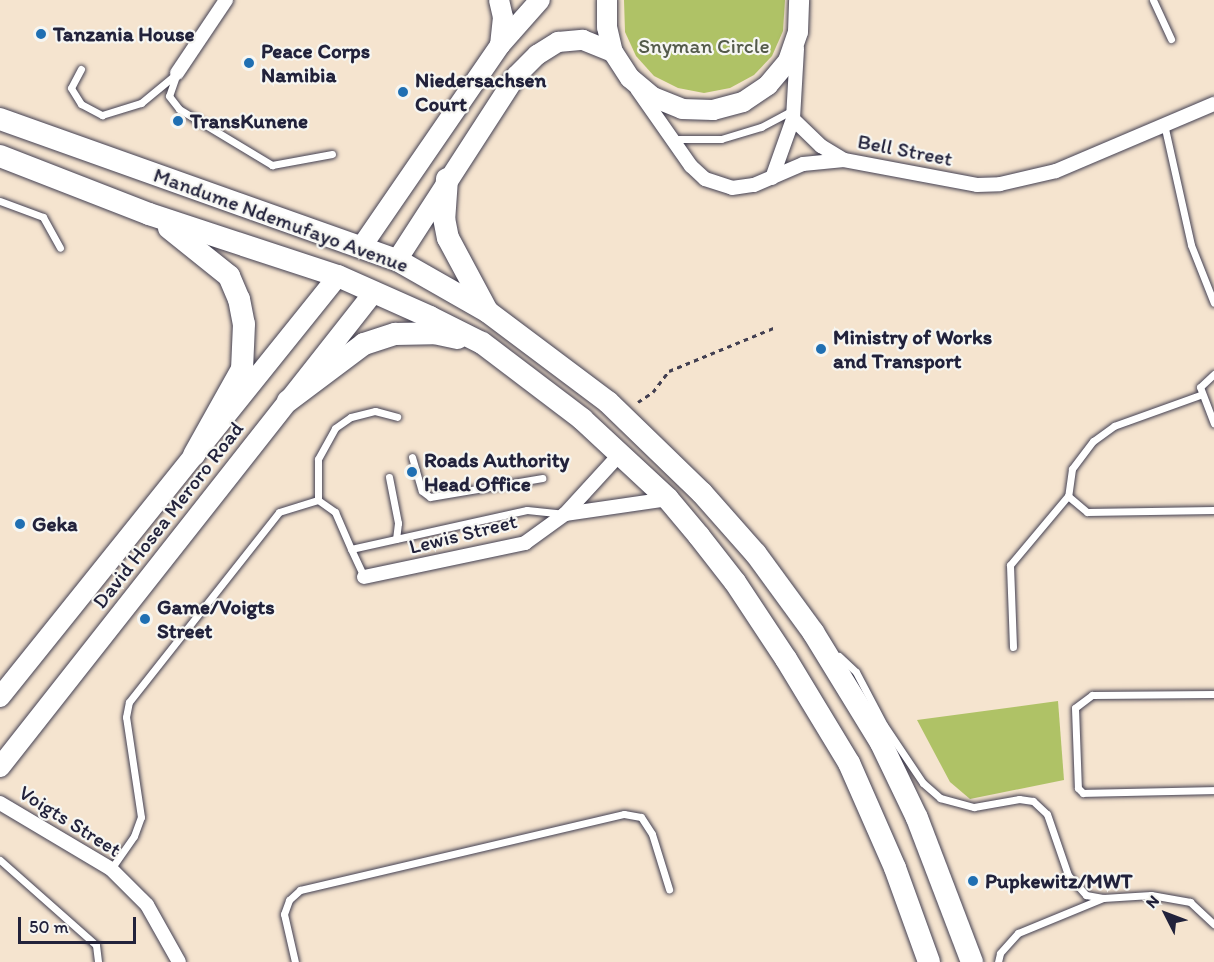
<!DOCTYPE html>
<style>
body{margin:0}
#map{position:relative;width:1214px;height:962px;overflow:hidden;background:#f5e4cf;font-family:Itim,sans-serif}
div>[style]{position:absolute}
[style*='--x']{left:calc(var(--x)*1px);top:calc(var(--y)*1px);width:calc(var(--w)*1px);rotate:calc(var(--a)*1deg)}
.green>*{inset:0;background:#afc266}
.path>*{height:3px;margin-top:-1.5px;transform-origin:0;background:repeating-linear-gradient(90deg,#423f51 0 4.5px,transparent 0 9px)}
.roads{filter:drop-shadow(0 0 2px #423f51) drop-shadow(0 0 2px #423f51)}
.service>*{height:7px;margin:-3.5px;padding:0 3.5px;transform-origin:3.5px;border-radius:3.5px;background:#fff}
.minor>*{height:14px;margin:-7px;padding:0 7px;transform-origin:7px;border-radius:7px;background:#fff}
.secondary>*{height:20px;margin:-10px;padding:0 10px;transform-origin:10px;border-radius:10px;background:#fff}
.primary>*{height:22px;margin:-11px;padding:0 11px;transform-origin:11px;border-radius:11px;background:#fff}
.dots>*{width:16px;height:16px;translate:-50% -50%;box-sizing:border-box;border:3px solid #f6f6f2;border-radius:50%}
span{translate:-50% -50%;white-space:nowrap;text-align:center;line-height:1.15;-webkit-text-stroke:4.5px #f6f6f2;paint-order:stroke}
.poi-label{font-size:21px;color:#22223b;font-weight:700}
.left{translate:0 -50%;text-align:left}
.park-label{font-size:21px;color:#535a4a}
.street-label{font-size:21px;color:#22223b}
.north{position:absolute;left:1136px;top:884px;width:60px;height:60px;-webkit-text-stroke:4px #f6f6f2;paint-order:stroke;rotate:312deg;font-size:16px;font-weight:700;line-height:24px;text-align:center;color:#22223b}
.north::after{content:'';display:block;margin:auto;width:21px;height:27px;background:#22223b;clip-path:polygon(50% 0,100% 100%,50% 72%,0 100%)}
.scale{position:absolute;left:18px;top:917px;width:118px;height:27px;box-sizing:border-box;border:3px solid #22223b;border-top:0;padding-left:8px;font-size:18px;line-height:21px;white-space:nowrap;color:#22223b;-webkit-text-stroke:4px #f6f6f2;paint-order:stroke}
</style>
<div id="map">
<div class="green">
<i style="clip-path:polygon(624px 0,785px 0,783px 31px,772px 56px,754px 75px,730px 88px,704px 93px,678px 88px,654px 76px,636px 56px,625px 32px)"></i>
<i style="clip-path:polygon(1058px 701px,1064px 780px,970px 799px,950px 782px,917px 720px)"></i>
</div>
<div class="path">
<i style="--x:638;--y:402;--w:18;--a:-34"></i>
<i style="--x:653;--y:392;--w:26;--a:-53"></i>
<i style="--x:669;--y:371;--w:116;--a:-22.4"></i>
</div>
<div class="roads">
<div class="service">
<i style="--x:1153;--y:0;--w:43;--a:65.2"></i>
<i style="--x:81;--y:69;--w:21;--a:118"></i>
<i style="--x:71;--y:88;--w:19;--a:58"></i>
<i style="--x:81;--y:104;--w:24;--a:28"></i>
<i style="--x:102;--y:115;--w:41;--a:-17.1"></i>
<i style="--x:141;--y:103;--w:44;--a:-39.5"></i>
<i style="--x:177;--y:73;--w:24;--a:109"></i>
<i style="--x:169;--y:96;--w:16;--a:52"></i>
<i style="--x:179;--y:109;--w:109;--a:31.1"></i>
<i style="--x:272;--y:165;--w:61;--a:-10.4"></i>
<i style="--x:1164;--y:124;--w:124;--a:77.4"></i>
<i style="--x:1191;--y:245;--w:62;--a:68.4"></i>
<i style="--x:672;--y:139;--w:49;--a:0"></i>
<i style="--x:721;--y:139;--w:42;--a:-16.7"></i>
<i style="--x:761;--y:127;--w:36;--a:-28"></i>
<i style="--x:0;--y:201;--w:46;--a:20.4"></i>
<i style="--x:43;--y:217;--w:35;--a:61"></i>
<i style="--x:1214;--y:374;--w:19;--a:137"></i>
<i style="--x:1200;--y:387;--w:39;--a:69"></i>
<i style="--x:1200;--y:395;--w:91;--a:160.2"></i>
<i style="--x:1114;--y:426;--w:26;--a:144"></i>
<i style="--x:1093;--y:441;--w:35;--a:127"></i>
<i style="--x:1072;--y:469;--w:27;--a:98"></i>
<i style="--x:1068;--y:496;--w:25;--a:40"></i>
<i style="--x:1087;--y:512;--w:127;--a:-0.9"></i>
<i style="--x:412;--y:457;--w:35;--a:74"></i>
<i style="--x:422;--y:491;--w:10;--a:37"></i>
<i style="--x:430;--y:497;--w:114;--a:-9.6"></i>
<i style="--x:389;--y:477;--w:47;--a:78.9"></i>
<i style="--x:398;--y:523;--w:16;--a:97"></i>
<i style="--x:318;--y:500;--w:41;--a:-90"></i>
<i style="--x:318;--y:459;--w:35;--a:-61"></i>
<i style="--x:335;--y:428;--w:19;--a:-35"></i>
<i style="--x:351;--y:417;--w:25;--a:-14"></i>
<i style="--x:375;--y:411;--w:23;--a:15"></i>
<i style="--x:351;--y:549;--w:31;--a:65"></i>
<i style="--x:1013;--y:647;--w:82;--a:-92.1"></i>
<i style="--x:1010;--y:565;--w:90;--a:-50"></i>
<i style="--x:839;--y:656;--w:23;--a:43"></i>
<i style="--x:856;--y:672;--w:60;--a:62.2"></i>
<i style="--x:884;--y:725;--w:70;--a:56.1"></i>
<i style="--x:923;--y:783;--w:23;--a:41"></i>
<i style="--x:940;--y:798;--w:35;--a:15"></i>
<i style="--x:974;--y:807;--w:46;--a:-10.1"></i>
<i style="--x:1019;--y:799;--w:14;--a:8"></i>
<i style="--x:1033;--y:801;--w:19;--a:43"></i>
<i style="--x:1047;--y:814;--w:65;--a:71"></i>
<i style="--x:1068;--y:875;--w:27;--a:48"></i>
<i style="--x:1086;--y:895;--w:17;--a:10"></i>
<i style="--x:1214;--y:694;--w:122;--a:179.5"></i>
<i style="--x:1092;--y:695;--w:21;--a:143"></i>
<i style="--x:1075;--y:708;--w:80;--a:87.9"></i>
<i style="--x:1078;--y:788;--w:7;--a:45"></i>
<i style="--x:1083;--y:793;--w:131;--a:-1.3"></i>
<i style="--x:0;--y:860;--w:128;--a:41.5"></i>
<i style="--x:96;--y:945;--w:17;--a:83"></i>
<i style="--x:111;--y:869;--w:40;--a:-55.1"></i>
<i style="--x:134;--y:836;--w:20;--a:-70"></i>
<i style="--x:141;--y:817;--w:101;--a:-98.5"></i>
<i style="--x:126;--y:717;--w:15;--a:-79"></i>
<i style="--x:129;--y:702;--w:242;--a:-51.7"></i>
<i style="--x:279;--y:512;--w:41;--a:-17.1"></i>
<i style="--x:318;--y:500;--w:21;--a:35"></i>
<i style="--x:335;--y:512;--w:40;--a:66.6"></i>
<i style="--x:351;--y:549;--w:180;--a:-12.5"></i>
<i style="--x:527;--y:510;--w:36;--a:6"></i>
<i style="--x:295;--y:962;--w:49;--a:-102.9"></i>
<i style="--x:284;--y:914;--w:15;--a:-70"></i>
<i style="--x:289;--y:900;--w:15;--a:-42"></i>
<i style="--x:300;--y:890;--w:333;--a:-13.2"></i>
<i style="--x:624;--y:814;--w:17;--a:10"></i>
<i style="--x:641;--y:817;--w:20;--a:57"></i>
<i style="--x:652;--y:834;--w:58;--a:72.8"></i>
<i style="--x:998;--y:962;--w:9;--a:-77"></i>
<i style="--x:1000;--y:953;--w:27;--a:-48"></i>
<i style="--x:1018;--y:933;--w:92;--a:-22.4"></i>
<i style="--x:1103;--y:898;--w:48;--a:-3.6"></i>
<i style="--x:1151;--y:895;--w:40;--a:10"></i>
<i style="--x:1190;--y:902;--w:33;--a:43"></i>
</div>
<div class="minor">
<i style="--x:797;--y:49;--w:70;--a:93.3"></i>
<i style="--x:793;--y:119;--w:39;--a:44"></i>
<i style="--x:821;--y:146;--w:27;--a:31"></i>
<i style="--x:177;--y:73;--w:88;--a:-56.1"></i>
<i style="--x:637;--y:89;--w:94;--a:55"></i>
<i style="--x:691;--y:166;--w:19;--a:43"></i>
<i style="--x:705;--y:179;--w:28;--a:18"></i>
<i style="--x:732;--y:188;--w:22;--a:-8"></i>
<i style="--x:754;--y:185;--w:53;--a:-23.2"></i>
<i style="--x:803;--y:164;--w:41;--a:-5.6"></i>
<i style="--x:844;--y:160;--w:135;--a:10.6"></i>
<i style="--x:977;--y:185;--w:23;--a:-2"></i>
<i style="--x:1000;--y:184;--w:57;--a:-13.1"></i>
<i style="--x:1056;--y:171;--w:172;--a:-23"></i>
<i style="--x:772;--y:178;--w:63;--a:-70.4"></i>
<i style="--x:565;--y:514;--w:104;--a:-8.3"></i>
<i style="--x:364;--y:577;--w:165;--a:-11.9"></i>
<i style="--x:525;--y:543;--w:49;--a:-35.9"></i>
<i style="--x:565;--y:514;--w:81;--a:-47.5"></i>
<i style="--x:0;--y:803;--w:129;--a:30.7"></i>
<i style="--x:111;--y:869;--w:51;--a:45"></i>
<i style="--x:147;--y:905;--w:65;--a:60.7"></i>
</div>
<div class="secondary">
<i style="--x:499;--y:0;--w:17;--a:77"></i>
<i style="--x:503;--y:17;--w:28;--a:96"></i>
<i style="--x:607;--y:0;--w:27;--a:90"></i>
<i style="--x:607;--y:27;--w:26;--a:77"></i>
<i style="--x:613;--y:52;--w:31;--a:57"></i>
<i style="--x:630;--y:78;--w:30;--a:40"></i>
<i style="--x:653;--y:97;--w:31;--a:22"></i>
<i style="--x:682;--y:109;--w:31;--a:2"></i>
<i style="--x:713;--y:110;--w:31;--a:-15"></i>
<i style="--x:743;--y:102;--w:30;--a:-34"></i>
<i style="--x:768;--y:85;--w:31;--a:-50"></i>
<i style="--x:788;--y:61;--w:31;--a:-71"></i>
<i style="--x:798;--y:32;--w:32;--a:-88"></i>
<i style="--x:362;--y:246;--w:244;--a:-55.5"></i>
<i style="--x:500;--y:45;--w:60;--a:-48.4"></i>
<i style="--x:397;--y:260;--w:219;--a:-57.1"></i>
<i style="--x:516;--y:76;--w:30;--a:-45"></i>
<i style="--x:537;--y:55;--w:25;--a:-32"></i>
<i style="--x:558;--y:42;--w:25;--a:-5"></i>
<i style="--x:583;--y:40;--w:32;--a:22"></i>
<i style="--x:0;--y:697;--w:540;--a:-51.24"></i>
<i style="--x:0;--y:767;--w:605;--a:-51.78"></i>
</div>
<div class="primary">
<i style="--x:0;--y:119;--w:421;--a:19.6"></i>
<i style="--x:397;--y:260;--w:105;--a:29.7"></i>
<i style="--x:488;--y:312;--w:150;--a:36.9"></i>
<i style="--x:608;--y:402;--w:131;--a:44.1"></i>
<i style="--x:702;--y:493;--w:81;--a:48.5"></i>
<i style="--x:756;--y:554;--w:97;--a:53.8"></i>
<i style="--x:813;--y:632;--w:130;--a:58.5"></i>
<i style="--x:881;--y:743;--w:83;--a:64.4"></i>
<i style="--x:917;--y:818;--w:154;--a:69.1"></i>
<i style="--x:0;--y:156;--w:160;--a:21.3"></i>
<i style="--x:149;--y:214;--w:199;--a:18.2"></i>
<i style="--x:338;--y:276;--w:101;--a:24"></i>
<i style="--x:430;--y:317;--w:58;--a:26.6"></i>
<i style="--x:482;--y:343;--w:126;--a:37.2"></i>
<i style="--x:582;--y:419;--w:117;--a:42.9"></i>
<i style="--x:668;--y:499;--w:48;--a:50"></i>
<i style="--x:699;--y:536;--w:58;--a:52"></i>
<i style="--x:735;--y:582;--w:92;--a:56.5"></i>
<i style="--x:786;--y:659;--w:122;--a:58.8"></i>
<i style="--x:849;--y:763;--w:115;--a:66.3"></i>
<i style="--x:895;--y:868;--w:100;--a:70.1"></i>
<i style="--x:447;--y:179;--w:39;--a:94"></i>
<i style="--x:444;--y:218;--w:20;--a:79"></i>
<i style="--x:448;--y:238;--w:81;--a:61.8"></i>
<i style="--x:169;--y:228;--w:77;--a:38.7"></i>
<i style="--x:229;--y:276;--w:25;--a:67"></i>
<i style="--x:239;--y:299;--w:25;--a:79"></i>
<i style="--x:244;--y:324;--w:45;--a:92.5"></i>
<i style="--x:242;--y:369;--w:98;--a:119.2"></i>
<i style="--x:288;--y:401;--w:95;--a:-36.9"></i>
<i style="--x:364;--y:344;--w:33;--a:-18"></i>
<i style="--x:395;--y:334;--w:39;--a:-1"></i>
<i style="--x:434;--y:333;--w:24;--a:12"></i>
</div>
</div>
<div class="dots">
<i style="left:41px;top:34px;background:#1f6fb2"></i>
<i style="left:249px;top:63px;background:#1f6fb2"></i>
<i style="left:403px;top:92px;background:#1f6fb2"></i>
<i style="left:178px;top:121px;background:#1f6fb2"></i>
<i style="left:821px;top:349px;background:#1f6fb2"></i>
<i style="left:412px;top:472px;background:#1f6fb2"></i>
<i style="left:20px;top:524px;background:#1f6fb2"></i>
<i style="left:145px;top:619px;background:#1f6fb2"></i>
<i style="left:973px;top:881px;background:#1f6fb2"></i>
</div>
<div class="poi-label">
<span class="left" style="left:53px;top:34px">Tanzania House</span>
<span class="left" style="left:261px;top:63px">Peace Corps<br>Namibia</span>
<span class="left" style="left:415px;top:92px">Niedersachsen<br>Court</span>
<span class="left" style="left:190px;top:121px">TransKunene</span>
<span class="left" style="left:833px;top:349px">Ministry of Works<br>and Transport</span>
<span class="left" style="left:424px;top:472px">Roads Authority<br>Head Office</span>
<span class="left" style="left:32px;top:524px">Geka</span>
<span class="left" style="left:157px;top:619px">Game/Voigts<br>Street</span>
<span class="left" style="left:985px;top:881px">Pupkewitz/MWT</span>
</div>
<div class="park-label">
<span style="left:704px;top:46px">Snyman Circle</span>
</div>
<div class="street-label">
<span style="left:905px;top:150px;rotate:11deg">Bell Street</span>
<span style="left:281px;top:220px;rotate:20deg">Mandume Ndemufayo Avenue</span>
<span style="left:168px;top:515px;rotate:-52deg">David Hosea Meroro Road</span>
<span style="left:463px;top:534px;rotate:-14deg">Lewis Street</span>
<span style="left:70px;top:821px;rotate:32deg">Voigts Street</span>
</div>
<div class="north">N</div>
<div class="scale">50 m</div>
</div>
